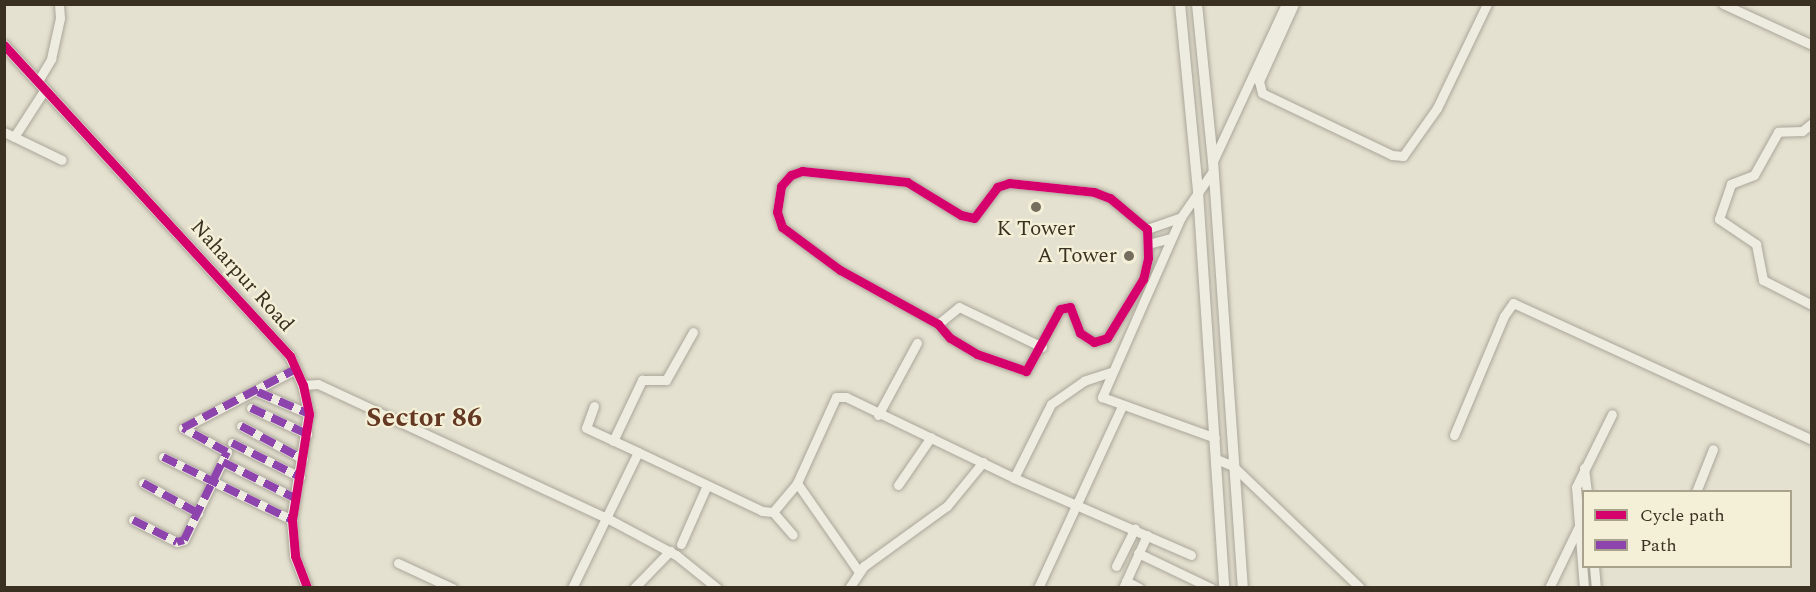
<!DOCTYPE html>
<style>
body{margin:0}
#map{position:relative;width:1816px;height:592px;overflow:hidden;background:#e5e1d0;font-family:Spectral,serif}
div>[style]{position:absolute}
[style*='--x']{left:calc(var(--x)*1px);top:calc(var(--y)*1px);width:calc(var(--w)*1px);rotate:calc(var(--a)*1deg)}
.roads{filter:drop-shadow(0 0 2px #aaa699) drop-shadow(0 0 2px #aaa699)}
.minor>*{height:9px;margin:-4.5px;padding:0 4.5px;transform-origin:4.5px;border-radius:4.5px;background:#eeebe1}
.tertiary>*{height:10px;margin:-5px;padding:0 5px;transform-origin:5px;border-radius:5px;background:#eeebe1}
.quiet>*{height:8px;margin-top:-4px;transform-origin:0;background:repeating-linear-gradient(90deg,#8e44ad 0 15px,transparent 0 23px)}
.cycleway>*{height:9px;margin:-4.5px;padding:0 4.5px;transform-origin:4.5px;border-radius:4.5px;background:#d6006c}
.dots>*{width:16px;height:16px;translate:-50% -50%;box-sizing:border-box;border:3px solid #f4f0d7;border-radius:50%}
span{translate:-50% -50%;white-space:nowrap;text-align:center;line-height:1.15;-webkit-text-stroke:4.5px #f4f0d7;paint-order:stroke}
.poi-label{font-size:21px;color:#393021}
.right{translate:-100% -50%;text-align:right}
.street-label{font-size:21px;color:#393021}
.district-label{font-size:27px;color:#643822;font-weight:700}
.frame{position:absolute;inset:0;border:6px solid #393021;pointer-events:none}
.legend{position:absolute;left:1582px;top:490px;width:210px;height:78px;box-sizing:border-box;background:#f4f0d7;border:2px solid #a9a38e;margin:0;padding:8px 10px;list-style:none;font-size:18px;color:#393021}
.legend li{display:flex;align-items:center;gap:12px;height:30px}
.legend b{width:30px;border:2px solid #a9a38e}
</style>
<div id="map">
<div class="roads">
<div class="minor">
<i style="--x:1294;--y:4;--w:85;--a:114.4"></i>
<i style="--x:1259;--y:81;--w:12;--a:76"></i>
<i style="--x:1262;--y:93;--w:144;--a:25.5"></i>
<i style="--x:1392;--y:155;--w:11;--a:5"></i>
<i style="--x:1403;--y:156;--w:59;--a:-54.7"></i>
<i style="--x:1437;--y:108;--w:115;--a:-64.3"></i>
<i style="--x:1723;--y:4;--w:98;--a:24.7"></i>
<i style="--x:38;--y:81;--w:26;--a:-59"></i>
<i style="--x:51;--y:59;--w:42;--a:-77.6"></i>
<i style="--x:60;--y:18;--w:14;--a:-94"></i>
<i style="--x:1812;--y:123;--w:13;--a:141"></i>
<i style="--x:1802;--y:131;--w:24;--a:178"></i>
<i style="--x:1778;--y:132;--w:49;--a:119.2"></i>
<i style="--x:1754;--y:175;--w:25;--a:159"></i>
<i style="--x:1731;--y:184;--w:37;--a:109"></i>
<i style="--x:1719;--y:219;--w:45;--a:34"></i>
<i style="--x:1756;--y:244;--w:37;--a:79"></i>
<i style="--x:1763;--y:280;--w:55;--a:27"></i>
<i style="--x:4;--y:132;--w:64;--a:25.8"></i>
<i style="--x:14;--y:137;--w:57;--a:-57.1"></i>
<i style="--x:1213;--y:161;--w:173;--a:-65.1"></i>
<i style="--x:802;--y:171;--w:106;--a:6"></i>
<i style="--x:907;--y:182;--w:63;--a:31.4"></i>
<i style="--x:961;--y:215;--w:13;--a:13"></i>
<i style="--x:974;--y:218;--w:39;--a:-53"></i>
<i style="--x:997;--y:187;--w:13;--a:-18"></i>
<i style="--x:1009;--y:183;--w:85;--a:6"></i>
<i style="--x:1094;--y:192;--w:17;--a:21"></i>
<i style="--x:1110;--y:198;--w:48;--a:40"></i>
<i style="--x:1147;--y:229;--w:29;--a:88"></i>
<i style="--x:1148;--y:258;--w:22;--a:103"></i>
<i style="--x:1143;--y:279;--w:69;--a:121.4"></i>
<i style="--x:1107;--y:338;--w:14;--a:163"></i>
<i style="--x:1094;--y:342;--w:17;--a:-147"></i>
<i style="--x:1080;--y:333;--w:28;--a:-111"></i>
<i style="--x:1070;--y:307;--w:10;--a:169"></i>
<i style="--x:1060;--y:309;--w:71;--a:118.7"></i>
<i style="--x:1026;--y:371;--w:52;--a:-160.9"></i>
<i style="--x:977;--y:354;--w:31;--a:-149"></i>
<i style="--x:950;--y:338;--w:18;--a:-131"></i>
<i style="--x:938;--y:324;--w:112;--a:-151.1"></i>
<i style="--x:840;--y:270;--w:72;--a:-143.4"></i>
<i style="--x:782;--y:227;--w:16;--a:-108"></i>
<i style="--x:777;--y:212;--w:26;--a:-81"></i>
<i style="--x:781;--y:186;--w:15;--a:-48"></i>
<i style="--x:791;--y:175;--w:12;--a:-20"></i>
<i style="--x:1213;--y:171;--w:56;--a:124.8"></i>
<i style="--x:1181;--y:217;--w:197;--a:113.7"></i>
<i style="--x:1102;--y:397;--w:120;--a:19.9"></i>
<i style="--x:1147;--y:229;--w:36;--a:-19"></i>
<i style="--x:1148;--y:244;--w:24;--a:-15"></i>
<i style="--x:938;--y:324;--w:27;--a:-39"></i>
<i style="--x:959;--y:307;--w:92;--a:25.7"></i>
<i style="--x:1111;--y:372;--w:28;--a:162"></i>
<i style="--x:1084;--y:381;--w:40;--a:145.1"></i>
<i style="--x:1051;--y:404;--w:83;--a:116.6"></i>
<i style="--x:1014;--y:478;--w:193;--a:23.5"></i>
<i style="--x:303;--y:385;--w:15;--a:-4"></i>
<i style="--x:318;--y:384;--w:316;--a:24.9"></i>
<i style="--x:605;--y:517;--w:81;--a:28.2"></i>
<i style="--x:676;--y:555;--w:53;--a:38.8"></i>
<i style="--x:258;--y:392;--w:56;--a:23.3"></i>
<i style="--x:594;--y:406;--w:23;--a:110"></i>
<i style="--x:586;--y:428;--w:57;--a:24.8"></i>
<i style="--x:251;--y:408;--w:62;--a:24.9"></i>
<i style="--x:878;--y:415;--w:82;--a:-61.6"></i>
<i style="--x:241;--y:426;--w:70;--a:28"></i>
<i style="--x:183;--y:428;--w:127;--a:-27.6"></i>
<i style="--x:1454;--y:435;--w:129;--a:-67.2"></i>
<i style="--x:1504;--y:316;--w:16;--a:-55"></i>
<i style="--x:1513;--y:303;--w:329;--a:24.6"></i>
<i style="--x:613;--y:441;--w:68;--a:-64.6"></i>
<i style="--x:642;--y:380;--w:24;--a:0"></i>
<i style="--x:666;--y:380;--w:55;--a:-60.6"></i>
<i style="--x:232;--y:443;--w:76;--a:26.6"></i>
<i style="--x:163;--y:457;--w:144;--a:26"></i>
<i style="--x:1216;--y:459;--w:18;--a:22"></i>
<i style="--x:1233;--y:466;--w:176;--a:43.8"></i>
<i style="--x:223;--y:462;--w:80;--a:26.6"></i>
<i style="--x:1584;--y:468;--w:24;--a:83"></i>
<i style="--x:143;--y:483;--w:63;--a:28.6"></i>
<i style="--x:797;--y:483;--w:108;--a:55.1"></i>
<i style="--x:898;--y:485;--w:58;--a:-55.5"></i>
<i style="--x:1696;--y:492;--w:46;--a:-68.4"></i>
<i style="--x:773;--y:512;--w:30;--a:49"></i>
<i style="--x:133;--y:520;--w:49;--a:26.6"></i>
<i style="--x:177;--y:542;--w:7;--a:-16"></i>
<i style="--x:184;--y:540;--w:98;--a:-64"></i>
<i style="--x:227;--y:452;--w:50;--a:-151.4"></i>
<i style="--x:681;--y:544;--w:64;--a:-66.2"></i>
<i style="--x:1138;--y:553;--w:81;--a:25.6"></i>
<i style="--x:398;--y:563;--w:60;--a:24.8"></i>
<i style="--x:1116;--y:566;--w:42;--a:-63.4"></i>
<i style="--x:1594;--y:566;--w:22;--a:85"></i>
<i style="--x:1126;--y:581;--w:15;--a:28"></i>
<i style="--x:572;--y:588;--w:151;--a:-64.1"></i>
<i style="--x:638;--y:452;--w:137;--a:25.4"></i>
<i style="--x:762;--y:511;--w:11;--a:5"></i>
<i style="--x:773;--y:512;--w:38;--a:-50"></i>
<i style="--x:797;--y:483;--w:94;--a:-65.6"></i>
<i style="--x:836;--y:397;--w:10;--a:0"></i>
<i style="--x:846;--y:397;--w:187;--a:25.7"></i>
<i style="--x:634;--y:588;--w:52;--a:-45.8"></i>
<i style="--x:849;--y:588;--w:27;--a:-56"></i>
<i style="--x:864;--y:566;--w:102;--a:-35.9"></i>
<i style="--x:947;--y:506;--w:57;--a:-50.7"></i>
<i style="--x:1038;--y:588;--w:200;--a:-65.2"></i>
<i style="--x:1123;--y:588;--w:58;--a:-65.6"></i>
<i style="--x:1549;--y:588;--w:67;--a:-64.2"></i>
<i style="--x:1584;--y:588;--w:101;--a:-94.5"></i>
<i style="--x:1576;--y:487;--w:81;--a:-63.7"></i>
</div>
<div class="tertiary">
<i style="--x:1180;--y:4;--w:189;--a:84.5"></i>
<i style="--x:1198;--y:192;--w:397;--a:86.2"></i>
<i style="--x:1197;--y:4;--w:158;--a:84.2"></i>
<i style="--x:1213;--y:161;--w:428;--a:86"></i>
<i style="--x:4;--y:45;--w:423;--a:47.4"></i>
<i style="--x:290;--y:356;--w:32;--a:66"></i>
<i style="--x:303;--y:385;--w:30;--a:78"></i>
<i style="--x:309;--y:414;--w:107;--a:99.1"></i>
<i style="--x:292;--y:520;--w:36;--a:85"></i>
<i style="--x:295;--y:556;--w:34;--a:69"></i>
</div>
</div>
<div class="quiet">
<i style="--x:258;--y:392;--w:56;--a:23.3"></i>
<i style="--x:251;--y:408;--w:62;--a:24.9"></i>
<i style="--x:241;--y:426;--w:70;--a:28"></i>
<i style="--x:183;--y:428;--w:127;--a:-27.6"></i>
<i style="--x:232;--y:443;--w:76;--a:26.6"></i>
<i style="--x:163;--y:457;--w:144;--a:26"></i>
<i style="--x:223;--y:462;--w:80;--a:26.6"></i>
<i style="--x:143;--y:483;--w:63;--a:28.6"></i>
<i style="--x:133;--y:520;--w:49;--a:26.6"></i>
<i style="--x:177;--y:542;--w:7;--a:-16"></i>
<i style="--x:184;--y:540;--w:98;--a:-64"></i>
<i style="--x:227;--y:452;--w:50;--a:-151.4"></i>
</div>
<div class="cycleway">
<i style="--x:4;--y:45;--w:423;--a:47.4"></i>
<i style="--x:290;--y:356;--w:32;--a:66"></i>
<i style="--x:303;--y:385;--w:30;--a:78"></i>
<i style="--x:309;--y:414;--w:107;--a:99.1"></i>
<i style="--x:292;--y:520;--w:36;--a:85"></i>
<i style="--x:295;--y:556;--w:34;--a:69"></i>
<i style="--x:802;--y:171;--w:106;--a:6"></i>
<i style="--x:907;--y:182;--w:63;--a:31.4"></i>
<i style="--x:961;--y:215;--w:13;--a:13"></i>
<i style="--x:974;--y:218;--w:39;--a:-53"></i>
<i style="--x:997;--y:187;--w:13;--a:-18"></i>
<i style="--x:1009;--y:183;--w:85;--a:6"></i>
<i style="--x:1094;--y:192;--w:17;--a:21"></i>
<i style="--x:1110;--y:198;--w:48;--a:40"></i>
<i style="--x:1147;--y:229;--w:29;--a:88"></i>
<i style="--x:1148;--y:258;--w:22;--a:103"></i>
<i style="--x:1143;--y:279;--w:69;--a:121.4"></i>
<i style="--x:1107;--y:338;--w:14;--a:163"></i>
<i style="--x:1094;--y:342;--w:17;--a:-147"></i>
<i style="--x:1080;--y:333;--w:28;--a:-111"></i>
<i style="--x:1070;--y:307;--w:10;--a:169"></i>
<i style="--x:1060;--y:309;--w:71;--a:118.7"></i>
<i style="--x:1026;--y:371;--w:52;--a:-160.9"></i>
<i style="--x:977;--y:354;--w:31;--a:-149"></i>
<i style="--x:950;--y:338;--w:18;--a:-131"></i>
<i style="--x:938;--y:324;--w:112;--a:-151.1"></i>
<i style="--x:840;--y:270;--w:72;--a:-143.4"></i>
<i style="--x:782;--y:227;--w:16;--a:-108"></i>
<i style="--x:777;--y:212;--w:26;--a:-81"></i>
<i style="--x:781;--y:186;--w:15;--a:-48"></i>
<i style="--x:791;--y:175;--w:12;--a:-20"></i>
</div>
<div class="dots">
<i style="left:1036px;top:207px;background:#756e5e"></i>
<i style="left:1129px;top:256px;background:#756e5e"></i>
</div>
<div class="poi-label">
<span style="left:1036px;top:229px">K Tower</span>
<span class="right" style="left:1117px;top:256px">A Tower</span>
</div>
<div class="street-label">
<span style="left:242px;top:276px;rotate:48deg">Naharpur Road</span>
</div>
<div class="district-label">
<span style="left:424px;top:419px">Sector 86</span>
</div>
<div class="frame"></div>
<ul class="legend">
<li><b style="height:8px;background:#d6006c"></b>Cycle path</li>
<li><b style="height:8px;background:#8e44ad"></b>Path</li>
</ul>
</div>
